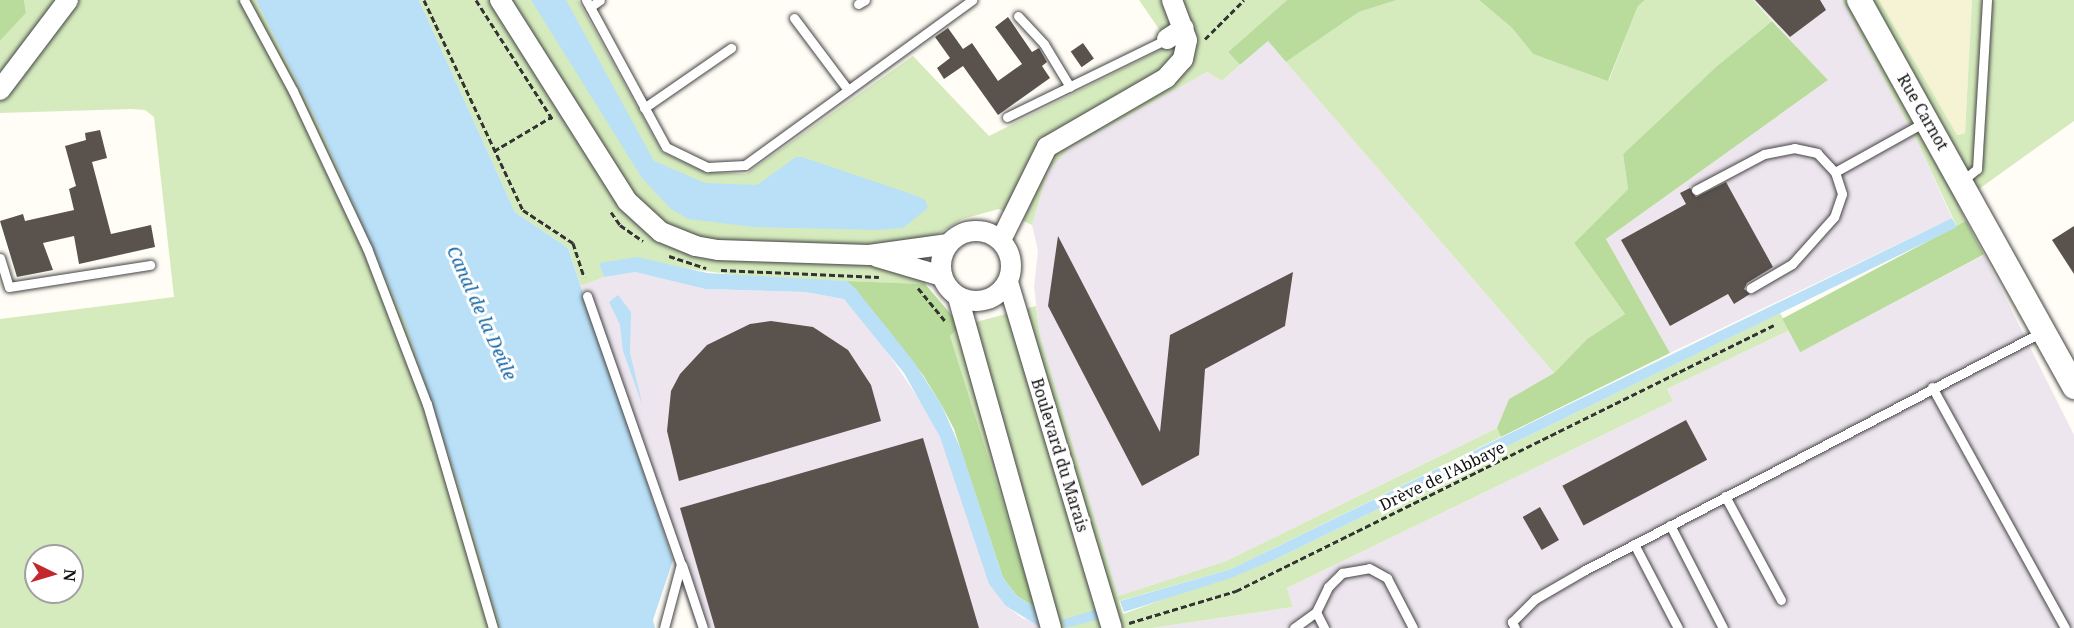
<!DOCTYPE html>
<meta charset="utf-8">
<style>
body{margin:0}
#map{position:relative;width:2074px;height:628px;overflow:hidden;background:#fffdf5;font-family:"Noto Serif",serif}
div>[style]{position:absolute}
[style*='--x']{left:calc(var(--x)*1px);top:calc(var(--y)*1px);width:calc(var(--w)*1px);rotate:calc(var(--a)*1deg)}
.industrial>*{inset:0;background:#eee6ef}
.farmland>*{inset:0;background:#f6f3d4}
.green>*{inset:0;background:#d5ebbd}
.forest>*{inset:0;background:#b9dc9c;transform-origin:0 0}
.water>*{inset:0;background:#b9e0f7}
.building>*{inset:0;background:#5a524d;transform-origin:0 0}
.path>*{height:3px;margin-top:-1.5px;transform-origin:0;background:repeating-linear-gradient(90deg,#333 0 6px,transparent 0 9px)}
.roads{filter:drop-shadow(0 0 2px #444) drop-shadow(0 0 2px #444)}
.service>*{height:9px;margin:-4.5px;padding:0 4.5px;transform-origin:4.5px;border-radius:4.5px;background:#fff}
.minor>*{height:20px;margin:-10px;padding:0 10px;transform-origin:10px;border-radius:10px;background:#fff}
.minor>.ring{margin:-10px;padding:0;box-sizing:content-box;background:none;border:20px solid #fff;border-radius:50%}
.tertiary>*{height:24px;margin:-12px;padding:0 12px;transform-origin:12px;border-radius:12px;background:#fff}
span{translate:-50% -50%;white-space:nowrap;text-align:center;line-height:1.15;-webkit-text-stroke:6px #fff;paint-order:stroke}
.street-label{font-size:16px;color:#111}
.water-label{font-size:18px;color:#1768a6;font-style:italic}
.north{position:absolute;left:24px;top:544px;width:60px;height:60px;box-sizing:border-box;background:#fff;border:2px solid #a0a0a0;border-radius:50%;rotate:95deg;font-size:16px;font-weight:700;line-height:24px;text-align:center;color:#111}
.north::after{content:'';display:block;margin:auto;width:21px;height:27px;background:#c4262e;clip-path:polygon(50% 0,100% 100%,50% 72%,0 100%)}
</style>
<div id="map">
<div class="industrial">
<i style="clip-path:polygon(1753px 0,1842px 0,1918px 143px,1952px 218px,1670px 353px,1606px 239px,1828px 80px)"></i>
<i style="clip-path:polygon(1268px 41px,1554px 373px,1509px 399px,1497px 428px,1226px 561px,1118px 596px,1040px 336px,1034px 286px,1038px 251px,1032px 225px,1048px 171px,1070px 148px,1207px 72px,1222px 81px)"></i>
<i style="clip-path:polygon(1984px 255px,2074px 435px,2074px 628px,1152px 628px,1293px 607px,1287px 588px,1673px 401px,1667px 389px,1790px 330px,1802px 351px)"></i>
<i style="clip-path:polygon(635px 272px,705px 289px,805px 292px,844px 299px,873px 331px,925px 408px,940px 437px,1006px 606px,1022px 618px,1050px 628px,696px 628px,581px 286px,614px 273px)"></i>
</div>
<div class="farmland">
<i style="clip-path:polygon(1879px 0,1972px 0,1965px 133px,1956px 135px)"></i>
</div>
<div class="green">
<i style="clip-path:polygon(evenodd,24px 0,256px 0,320px 128px,405px 323px,464px 502px,500px 628px,0 628px,0 319px,174px 297px,154px 117px,145px 110px,131px 109px,0 113px,0 41px,26px 13px,24px 0,36px 556px,72px 556px,72px 592px,36px 592px,36px 556px)"></i>
<i style="clip-path:polygon(419px 0,578px 0,662px 152px,705px 172px,746px 174px,913px 56px,989px 136px,1170px 45px,1139px 0,1287px 0,1228px 52px,1240px 65px,1222px 81px,1207px 72px,1070px 148px,1048px 171px,1032px 225px,999px 209px,962px 219px,930px 239px,925px 284px,759px 278px,675px 267px,600px 263px,604px 277px,581px 286px,568px 248px,515px 212px)"></i>
<i style="clip-path:polygon(1397px 0,1479px 0,1512px 28px,1533px 54px,1609px 80px,1638px 6px,1645px 0,1753px 0,1772px 21px,1717px 66px,1623px 154px,1628px 189px,1574px 243px,1625px 314px,1587px 339px,1554px 373px,1286px 62px,1359px 12px)"></i>
<i style="clip-path:polygon(1842px 0,1879px 0,1957px 135px,1965px 133px,1972px 0,2074px 0,2074px 121px,1958px 204px,1966px 221px,1957px 227px,1918px 143px)"></i>
<i style="clip-path:polygon(1036px 306px,1040px 336px,1118px 596px,1226px 561px,1497px 428px,1501px 437px,1231px 569px,1119px 601px,1123px 614px,1278px 558px,1780px 313px,1790px 330px,1667px 389px,1673px 401px,1287px 588px,1293px 607px,1152px 628px,1050px 628px,1040px 627px,950px 336px,961px 326px)"></i>
</div>
<div class="forest">
<i style="clip-path:polygon(0 0,24px 0,26px 13px,0 41px)"></i>
<i style="clip-path:polygon(1287px 0,1397px 0,1359px 12px,1286px 62px,1268px 41px,1240px 65px,1228px 52px)"></i>
<i style="clip-path:polygon(1479px 0,1645px 0,1638px 6px,1608px 81px,1533px 54px,1512px 28px)"></i>
<i style="clip-path:polygon(1772px 21px,1828px 80px,1606px 239px,1670px 353px,1501px 437px,1497px 428px,1509px 399px,1554px 373px,1587px 339px,1625px 314px,1574px 243px,1628px 189px,1623px 154px,1717px 66px)"></i>
<i style="left:1966px;top:221px;width:38px;height:208px;rotate:62deg"></i>
<i style="clip-path:polygon(847px 281px,925px 284px,961px 326px,950px 336px,1035px 607px,1017px 596px,1003px 578px,954px 429px,942px 406px,923px 375px)"></i>
</div>
<div class="water">
<i style="clip-path:polygon(256px 0,419px 0,515px 212px,568px 248px,673px 560px,653px 620px,655px 628px,500px 628px,464px 502px,405px 323px,320px 128px)"></i>
<i style="clip-path:polygon(531px 0,566px 0,654px 161px,705px 183px,757px 185px,796px 157px,802px 157px,917px 196px,925px 200px,928px 208px,903px 228px,878px 230px,754px 227px,688px 219px,671px 209px,642px 178px)"></i>
<i style="clip-path:polygon(1952px 218px,1957px 227px,1278px 558px,1231px 578px,1124px 612px,1120px 601px,1231px 569px)"></i>
<i style="clip-path:polygon(637px 257px,707px 273px,847px 281px,855px 288px,914px 362px,942px 406px,962px 452px,1003px 578px,1017px 596px,1035px 607px,1040px 627px,1006px 606px,989px 584px,940px 437px,904px 373px,844px 299px,805px 292px,705px 289px,635px 272px,604px 277px,599px 263px)"></i>
<i style="clip-path:polygon(618px 295px,631px 312px,630px 353px,643px 407px,623px 351px,620px 325px,609px 302px)"></i>
<i style="clip-path:polygon(1098px 609px,1101px 619px,1065px 628px,1062px 620px)"></i>
</div>
<div class="building">
<i style="clip-path:polygon(1755px 0,1820px 0,1826px 10px,1790px 37px)"></i>
<i style="clip-path:polygon(1008px 17px,1032px 52px,1039px 48px,1047px 62px,1042px 66px,1050px 78px,998px 115px,963px 66px,944px 79px,937px 68px,950px 58px,935px 37px,948px 28px,963px 49px,972px 43px,998px 81px,1022px 64px,995px 27px)"></i>
<i style="left:1083px;top:43px;width:19px;height:15px;rotate:55deg"></i>
<i style="clip-path:polygon(100px 130px,107px 158px,92px 162px,111px 234px,151px 225px,155px 247px,79px 264px,74px 236px,43px 243px,53px 270px,17px 277px,0 221px,23px 214px,25px 221px,74px 210px,69px 189px,76px 186px,65px 146px,86px 140px,85px 133px)"></i>
<i style="clip-path:polygon(1726px 182px,1773px 267px,1747px 283px,1744px 289px,1750px 294px,1734px 304px,1728px 294px,1670px 326px,1621px 240px,1686px 204px,1680px 193px,1690px 188px,1696px 197px)"></i>
<i style="clip-path:polygon(2074px 226px,2074px 274px,2052px 240px)"></i>
<i style="clip-path:polygon(1058px 236px,1160px 432px,1170px 335px,1293px 272px,1285px 326px,1205px 369px,1199px 455px,1142px 486px,1048px 306px)"></i>
<i style="clip-path:polygon(771px 321px,813px 327px,848px 350px,871px 385px,881px 421px,679px 481px,667px 431px,671px 391px,680px 374px,707px 345px,750px 324px)"></i>
<i style="left:1686px;top:420px;width:45px;height:140px;rotate:62deg"></i>
<i style="clip-path:polygon(923px 438px,979px 628px,715px 628px,680px 508px)"></i>
<i style="left:1540px;top:507px;width:38px;height:20px;rotate:60deg"></i>
</div>
<div class="path">
<i style="--x:424;--y:0;--w:232;--a:64.8"></i>
<i style="--x:523;--y:210;--w:60;--a:33.4"></i>
<i style="--x:573;--y:243;--w:36;--a:72"></i>
<i style="--x:476;--y:0;--w:143;--a:57.3"></i>
<i style="--x:1205;--y:39;--w:55;--a:-45"></i>
<i style="--x:494;--y:151;--w:66;--a:-30.8"></i>
<i style="--x:611;--y:212;--w:16;--a:55"></i>
<i style="--x:620;--y:225;--w:28;--a:35"></i>
<i style="--x:669;--y:256;--w:39;--a:18"></i>
<i style="--x:721;--y:270;--w:158;--a:2.5"></i>
<i style="--x:918;--y:288;--w:44;--a:50.5"></i>
<i style="--x:1129;--y:623;--w:112;--a:-16.7"></i>
<i style="--x:1236;--y:591;--w:600;--a:-26.31"></i>
</div>
<div class="roads">
<div class="service">
<i style="--x:244;--y:0;--w:103;--a:61.7"></i>
<i style="--x:293;--y:91;--w:174;--a:64.8"></i>
<i style="--x:367;--y:248;--w:167;--a:69"></i>
<i style="--x:427;--y:404;--w:234;--a:73.6"></i>
<i style="--x:586;--y:0;--w:8;--a:60"></i>
<i style="--x:590;--y:7;--w:12;--a:-35"></i>
<i style="--x:858;--y:4;--w:8;--a:-30"></i>
<i style="--x:590;--y:7;--w:159;--a:61.5"></i>
<i style="--x:666;--y:147;--w:46;--a:26"></i>
<i style="--x:707;--y:167;--w:38;--a:-3"></i>
<i style="--x:745;--y:165;--w:281;--a:-36"></i>
<i style="--x:1018;--y:16;--w:38;--a:47"></i>
<i style="--x:1044;--y:44;--w:50;--a:58.8"></i>
<i style="--x:794;--y:18;--w:90;--a:53.1"></i>
<i style="--x:644;--y:108;--w:106;--a:-34.6"></i>
<i style="--x:1007;--y:117;--w:178;--a:-26"></i>
<i style="--x:1835;--y:172;--w:103;--a:-29.1"></i>
<i style="--x:1962;--y:181;--w:19;--a:-39"></i>
<i style="--x:1977;--y:169;--w:169;--a:-86.6"></i>
<i style="--x:1696;--y:190;--w:77;--a:-27.9"></i>
<i style="--x:1764;--y:154;--w:31;--a:-11"></i>
<i style="--x:1794;--y:148;--w:24;--a:12"></i>
<i style="--x:1817;--y:153;--w:26;--a:47"></i>
<i style="--x:1835;--y:172;--w:23;--a:72"></i>
<i style="--x:1842;--y:194;--w:24;--a:109"></i>
<i style="--x:1834;--y:217;--w:63;--a:131.8"></i>
<i style="--x:1792;--y:264;--w:48;--a:149.7"></i>
<i style="--x:0;--y:258;--w:30;--a:73"></i>
<i style="--x:9;--y:287;--w:143;--a:-8.9"></i>
<i style="--x:587;--y:296;--w:284;--a:70.7"></i>
<i style="--x:681;--y:564;--w:66;--a:104.9"></i>
<i style="--x:1932;--y:387;--w:275;--a:61.1"></i>
<i style="--x:1725;--y:496;--w:118;--a:61.7"></i>
<i style="--x:1670;--y:525;--w:116;--a:62.8"></i>
<i style="--x:1634;--y:544;--w:95;--a:62.4"></i>
<i style="--x:682;--y:565;--w:66;--a:71.6"></i>
<i style="--x:1316;--y:612;--w:18;--a:63"></i>
<i style="--x:1294;--y:628;--w:27;--a:-36"></i>
<i style="--x:1316;--y:612;--w:28;--a:-64"></i>
<i style="--x:1328;--y:587;--w:20;--a:-45"></i>
<i style="--x:1342;--y:573;--w:27;--a:-10"></i>
<i style="--x:1369;--y:568;--w:21;--a:29"></i>
<i style="--x:1387;--y:578;--w:56;--a:62.5"></i>
<i style="--x:1515;--y:628;--w:7;--a:-117"></i>
<i style="--x:1512;--y:622;--w:33;--a:-45"></i>
<i style="--x:1535;--y:599;--w:58;--a:-30.1"></i>
<i style="--x:1585;--y:570;--w:515;--a:-27.51"></i>
</div>
<div class="minor">
<i style="--x:500;--y:0;--w:238;--a:57.7"></i>
<i style="--x:627;--y:201;--w:46;--a:42.4"></i>
<i style="--x:661;--y:232;--w:37;--a:22"></i>
<i style="--x:695;--y:246;--w:23;--a:10"></i>
<i style="--x:718;--y:250;--w:151;--a:1.9"></i>
<i style="--x:869;--y:255;--w:80;--a:-7.9"></i>
<i style="--x:1167;--y:39;--w:20;--a:-33"></i>
<i style="--x:0;--y:90;--w:113;--a:-52.9"></i>
<i class="ring" style="left:941px;top:231px;width:50px;height:50px"></i>
<i style="--x:1001;--y:240;--w:104;--a:-63.7"></i>
<i style="--x:1047;--y:147;--w:138;--a:-30.1"></i>
<i style="--x:1166;--y:78;--w:25;--a:-48"></i>
<i style="--x:1183;--y:59;--w:19;--a:-78"></i>
<i style="--x:1187;--y:40;--w:43;--a:-110.6"></i>
<i style="--x:877;--y:257;--w:68;--a:16.3"></i>
<i style="--x:1008;--y:282;--w:361;--a:73.3"></i>
<i style="--x:958;--y:297;--w:344;--a:74.3"></i>
</div>
<div class="tertiary">
<i style="--x:1859;--y:0;--w:443;--a:60.9"></i>
</div>
</div>
<div class="street-label">
<span style="left:1923px;top:112px;rotate:60deg">Rue Carnot</span>
<span style="left:1060px;top:455px;rotate:73deg">Boulevard du Marais</span>
<span style="left:1442px;top:476px;rotate:-26deg">Drève de l'Abbaye</span>
</div>
<div class="water-label">
<span style="left:482px;top:313px;rotate:66deg">Canal de la Deûle</span>
</div>
<div class="north">N</div>
</div>
